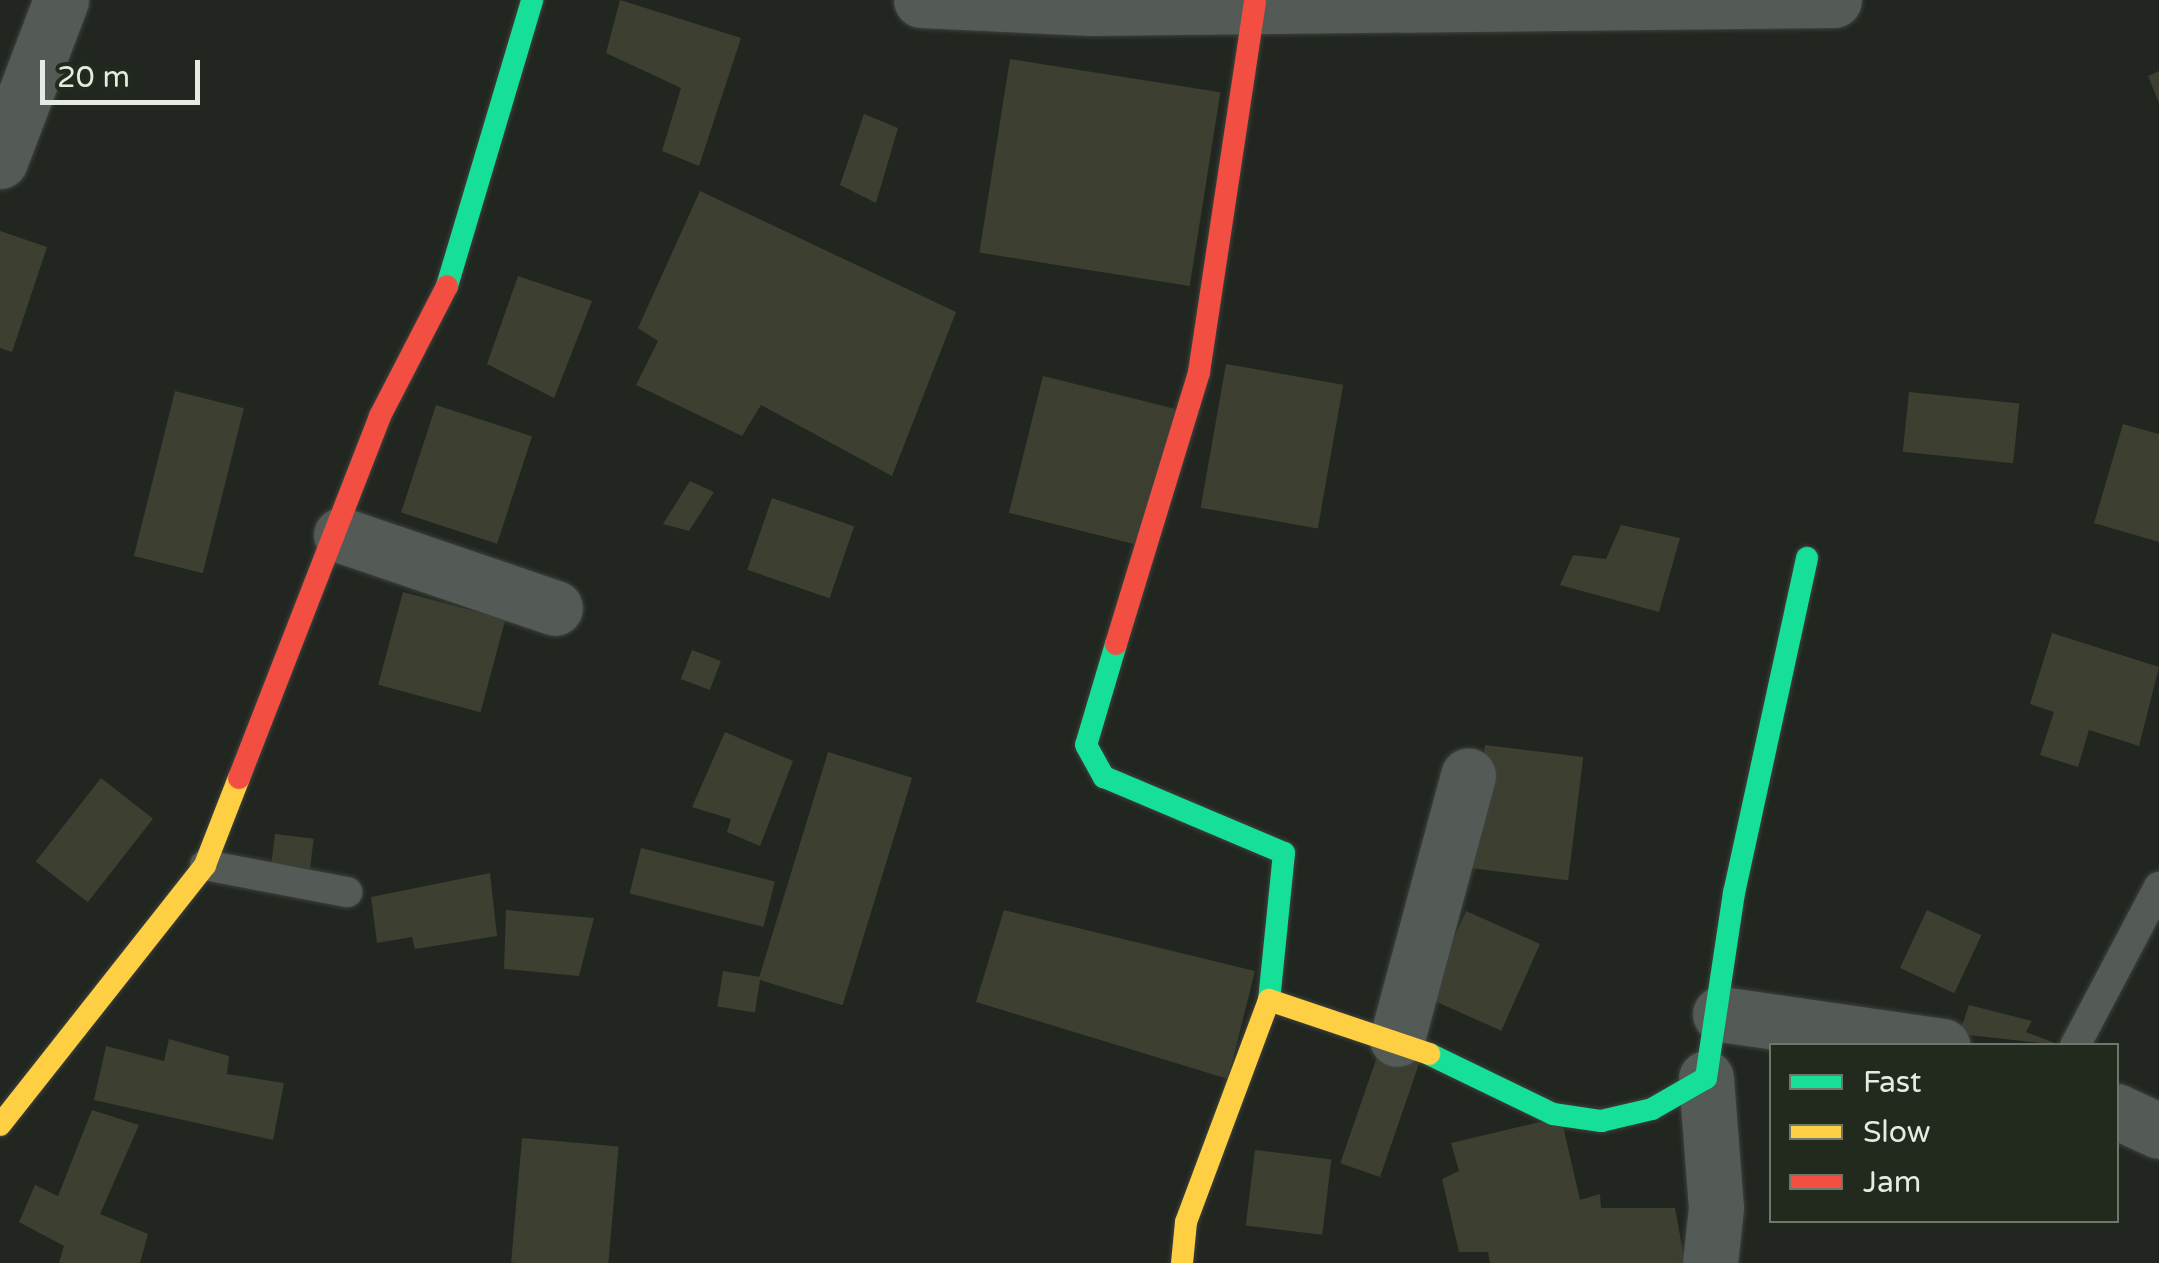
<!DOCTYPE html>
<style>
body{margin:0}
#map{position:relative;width:2159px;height:1263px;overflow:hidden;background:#222620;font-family:"Varela Round",sans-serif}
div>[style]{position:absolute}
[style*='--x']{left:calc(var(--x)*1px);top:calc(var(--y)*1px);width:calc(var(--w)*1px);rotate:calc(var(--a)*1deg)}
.building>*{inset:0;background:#3d3f30;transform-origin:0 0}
.roads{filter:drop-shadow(0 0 2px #3d413c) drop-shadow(0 0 2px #3d413c)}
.lane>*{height:30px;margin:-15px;padding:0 15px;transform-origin:15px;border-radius:15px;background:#545b56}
.street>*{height:55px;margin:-27.5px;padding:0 27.5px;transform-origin:27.5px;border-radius:27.5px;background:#545b56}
.fast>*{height:22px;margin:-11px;padding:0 11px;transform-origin:11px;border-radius:11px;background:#16e098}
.slow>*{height:22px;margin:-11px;padding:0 11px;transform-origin:11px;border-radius:11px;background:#ffcf43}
.jam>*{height:22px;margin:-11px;padding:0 11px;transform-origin:11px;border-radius:11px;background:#f24e42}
span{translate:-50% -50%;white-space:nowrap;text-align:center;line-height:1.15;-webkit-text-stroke:9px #212a1c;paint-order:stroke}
.legend{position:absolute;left:1769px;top:1043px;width:350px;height:180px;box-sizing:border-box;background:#212a1c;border:2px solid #6f776b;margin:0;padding:12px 18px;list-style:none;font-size:30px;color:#e5ebe2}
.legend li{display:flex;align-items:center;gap:20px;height:50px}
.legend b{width:50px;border:2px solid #6f776b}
.scale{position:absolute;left:40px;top:60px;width:160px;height:45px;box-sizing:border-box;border:5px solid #e5ebe2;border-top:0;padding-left:12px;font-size:30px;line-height:35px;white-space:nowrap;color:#e5ebe2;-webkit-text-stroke:8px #212a1c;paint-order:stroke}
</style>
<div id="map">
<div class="building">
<i style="clip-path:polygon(620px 0,741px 38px,699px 166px,662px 151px,681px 88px,606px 53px)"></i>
<i style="left:1010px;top:59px;width:213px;height:196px;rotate:9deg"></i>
<i style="clip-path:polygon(2159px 71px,2159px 103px,2148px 76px)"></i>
<i style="clip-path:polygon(864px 114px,898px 128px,876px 203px,840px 185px)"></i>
<i style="clip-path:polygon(700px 191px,956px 312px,892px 476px,761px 405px,742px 436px,636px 385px,658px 341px,638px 328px)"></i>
<i style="clip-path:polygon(0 231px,47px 247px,12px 352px,0 348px)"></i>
<i style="clip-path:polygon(518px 276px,592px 301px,554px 398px,487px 364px)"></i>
<i style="left:1226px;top:364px;width:119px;height:146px;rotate:10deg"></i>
<i style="left:1043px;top:376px;width:144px;height:141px;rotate:14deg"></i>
<i style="left:175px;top:391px;width:71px;height:170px;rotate:14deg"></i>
<i style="left:1909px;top:392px;width:111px;height:60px;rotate:6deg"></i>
<i style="left:436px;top:405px;width:101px;height:113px;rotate:18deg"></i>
<i style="clip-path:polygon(2123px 424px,2159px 434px,2159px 542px,2094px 523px)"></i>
<i style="clip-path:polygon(690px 481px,714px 492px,689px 531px,663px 524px)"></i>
<i style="left:772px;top:498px;width:87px;height:76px;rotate:19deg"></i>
<i style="clip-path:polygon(1621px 525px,1680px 538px,1659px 612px,1560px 585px,1573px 555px,1606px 559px)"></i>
<i style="left:403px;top:592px;width:106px;height:96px;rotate:15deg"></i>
<i style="clip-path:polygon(2052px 633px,2159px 667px,2139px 746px,2089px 730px,2078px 767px,2040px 755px,2054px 712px,2030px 704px)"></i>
<i style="left:692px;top:650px;width:31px;height:31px;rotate:21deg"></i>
<i style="clip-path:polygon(725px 732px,793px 761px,760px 846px,727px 832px,731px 819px,692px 807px)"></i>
<i style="left:1485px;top:745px;width:99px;height:124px;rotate:7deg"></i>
<i style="left:828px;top:752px;width:88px;height:238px;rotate:17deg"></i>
<i style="left:101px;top:778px;width:66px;height:106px;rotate:38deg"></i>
<i style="left:275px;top:834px;width:39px;height:30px;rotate:7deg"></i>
<i style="left:641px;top:848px;width:138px;height:47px;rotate:14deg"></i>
<i style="clip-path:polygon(490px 873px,497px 936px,415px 949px,412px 937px,377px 943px,371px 897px)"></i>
<i style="clip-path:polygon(506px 910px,594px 918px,579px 976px,504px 969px)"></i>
<i style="clip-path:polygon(1004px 910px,1255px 971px,1228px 1079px,976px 1002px)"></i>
<i style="left:1927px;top:910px;width:60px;height:64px;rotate:25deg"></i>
<i style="left:1466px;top:911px;width:81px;height:95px;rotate:24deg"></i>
<i style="left:723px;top:971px;width:38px;height:36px;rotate:9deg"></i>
<i style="clip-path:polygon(1969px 1005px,2032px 1021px,2026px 1032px,2060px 1045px,1959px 1034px)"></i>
<i style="clip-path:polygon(169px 1039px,229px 1056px,227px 1074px,284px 1083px,273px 1140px,94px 1100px,106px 1046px,164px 1061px)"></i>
<i style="left:1380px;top:1048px;width:42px;height:122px;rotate:19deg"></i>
<i style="clip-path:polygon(92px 1110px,139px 1125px,100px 1214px,148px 1234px,140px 1263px,59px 1263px,64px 1246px,19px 1222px,35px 1185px,58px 1196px)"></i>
<i style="clip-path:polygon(1561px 1117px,1580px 1200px,1600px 1194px,1601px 1208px,1675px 1208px,1685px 1263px,1490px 1263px,1488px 1252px,1459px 1252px,1442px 1179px,1459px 1171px,1451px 1143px)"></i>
<i style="left:522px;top:1138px;width:97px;height:125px;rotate:5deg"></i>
<i style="left:1255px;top:1150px;width:77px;height:76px;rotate:7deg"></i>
</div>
<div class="roads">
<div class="lane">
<i style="--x:205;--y:865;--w:145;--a:10.8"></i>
<i style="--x:2075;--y:1046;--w:180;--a:-62.2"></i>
</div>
<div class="street">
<i style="--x:921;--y:0;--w:170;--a:2.7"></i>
<i style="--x:1091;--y:8;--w:743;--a:-0.62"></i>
<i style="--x:0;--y:161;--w:172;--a:-69.2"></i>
<i style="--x:341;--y:535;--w:226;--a:18.8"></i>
<i style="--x:1720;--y:1014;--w:225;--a:8.2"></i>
<i style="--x:1397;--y:1039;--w:273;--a:-74.9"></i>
<i style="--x:1706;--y:1078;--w:130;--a:85.6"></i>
<i style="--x:1716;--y:1208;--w:55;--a:96.2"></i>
<i style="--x:2116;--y:1111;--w:47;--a:24.9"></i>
</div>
<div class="fast">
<i style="--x:447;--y:286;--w:298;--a:-73.4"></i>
<i style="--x:1116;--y:644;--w:105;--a:106.5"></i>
<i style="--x:1086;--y:745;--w:37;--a:61"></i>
<i style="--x:1104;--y:777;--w:195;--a:22.9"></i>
<i style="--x:1284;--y:853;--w:148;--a:95.8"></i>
<i style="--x:1429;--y:1054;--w:138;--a:25.8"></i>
<i style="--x:1553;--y:1114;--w:49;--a:8.3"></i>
<i style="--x:1601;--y:1121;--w:52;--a:-13.2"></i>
<i style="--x:1652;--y:1109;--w:62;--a:-29.9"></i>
<i style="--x:1706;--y:1078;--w:187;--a:-81.4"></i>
<i style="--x:1734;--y:893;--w:343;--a:-77.7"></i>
</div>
<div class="slow">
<i style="--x:0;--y:1125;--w:331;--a:-51.7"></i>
<i style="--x:205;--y:865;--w:93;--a:-68.7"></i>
<i style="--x:1182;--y:1263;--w:41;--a:-84.4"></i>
<i style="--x:1186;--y:1222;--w:237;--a:-69.5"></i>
<i style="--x:1269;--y:1000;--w:169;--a:18.6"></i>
</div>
<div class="jam">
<i style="--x:1116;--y:644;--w:284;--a:-73"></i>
<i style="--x:1199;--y:372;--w:374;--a:-81.4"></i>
<i style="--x:239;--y:778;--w:388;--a:-68.7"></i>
<i style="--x:380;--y:416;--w:146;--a:-62.7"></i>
</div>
</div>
<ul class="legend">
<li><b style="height:12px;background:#16e098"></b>Fast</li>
<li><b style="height:12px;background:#ffcf43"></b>Slow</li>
<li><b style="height:12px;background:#f24e42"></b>Jam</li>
</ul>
<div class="scale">20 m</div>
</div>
